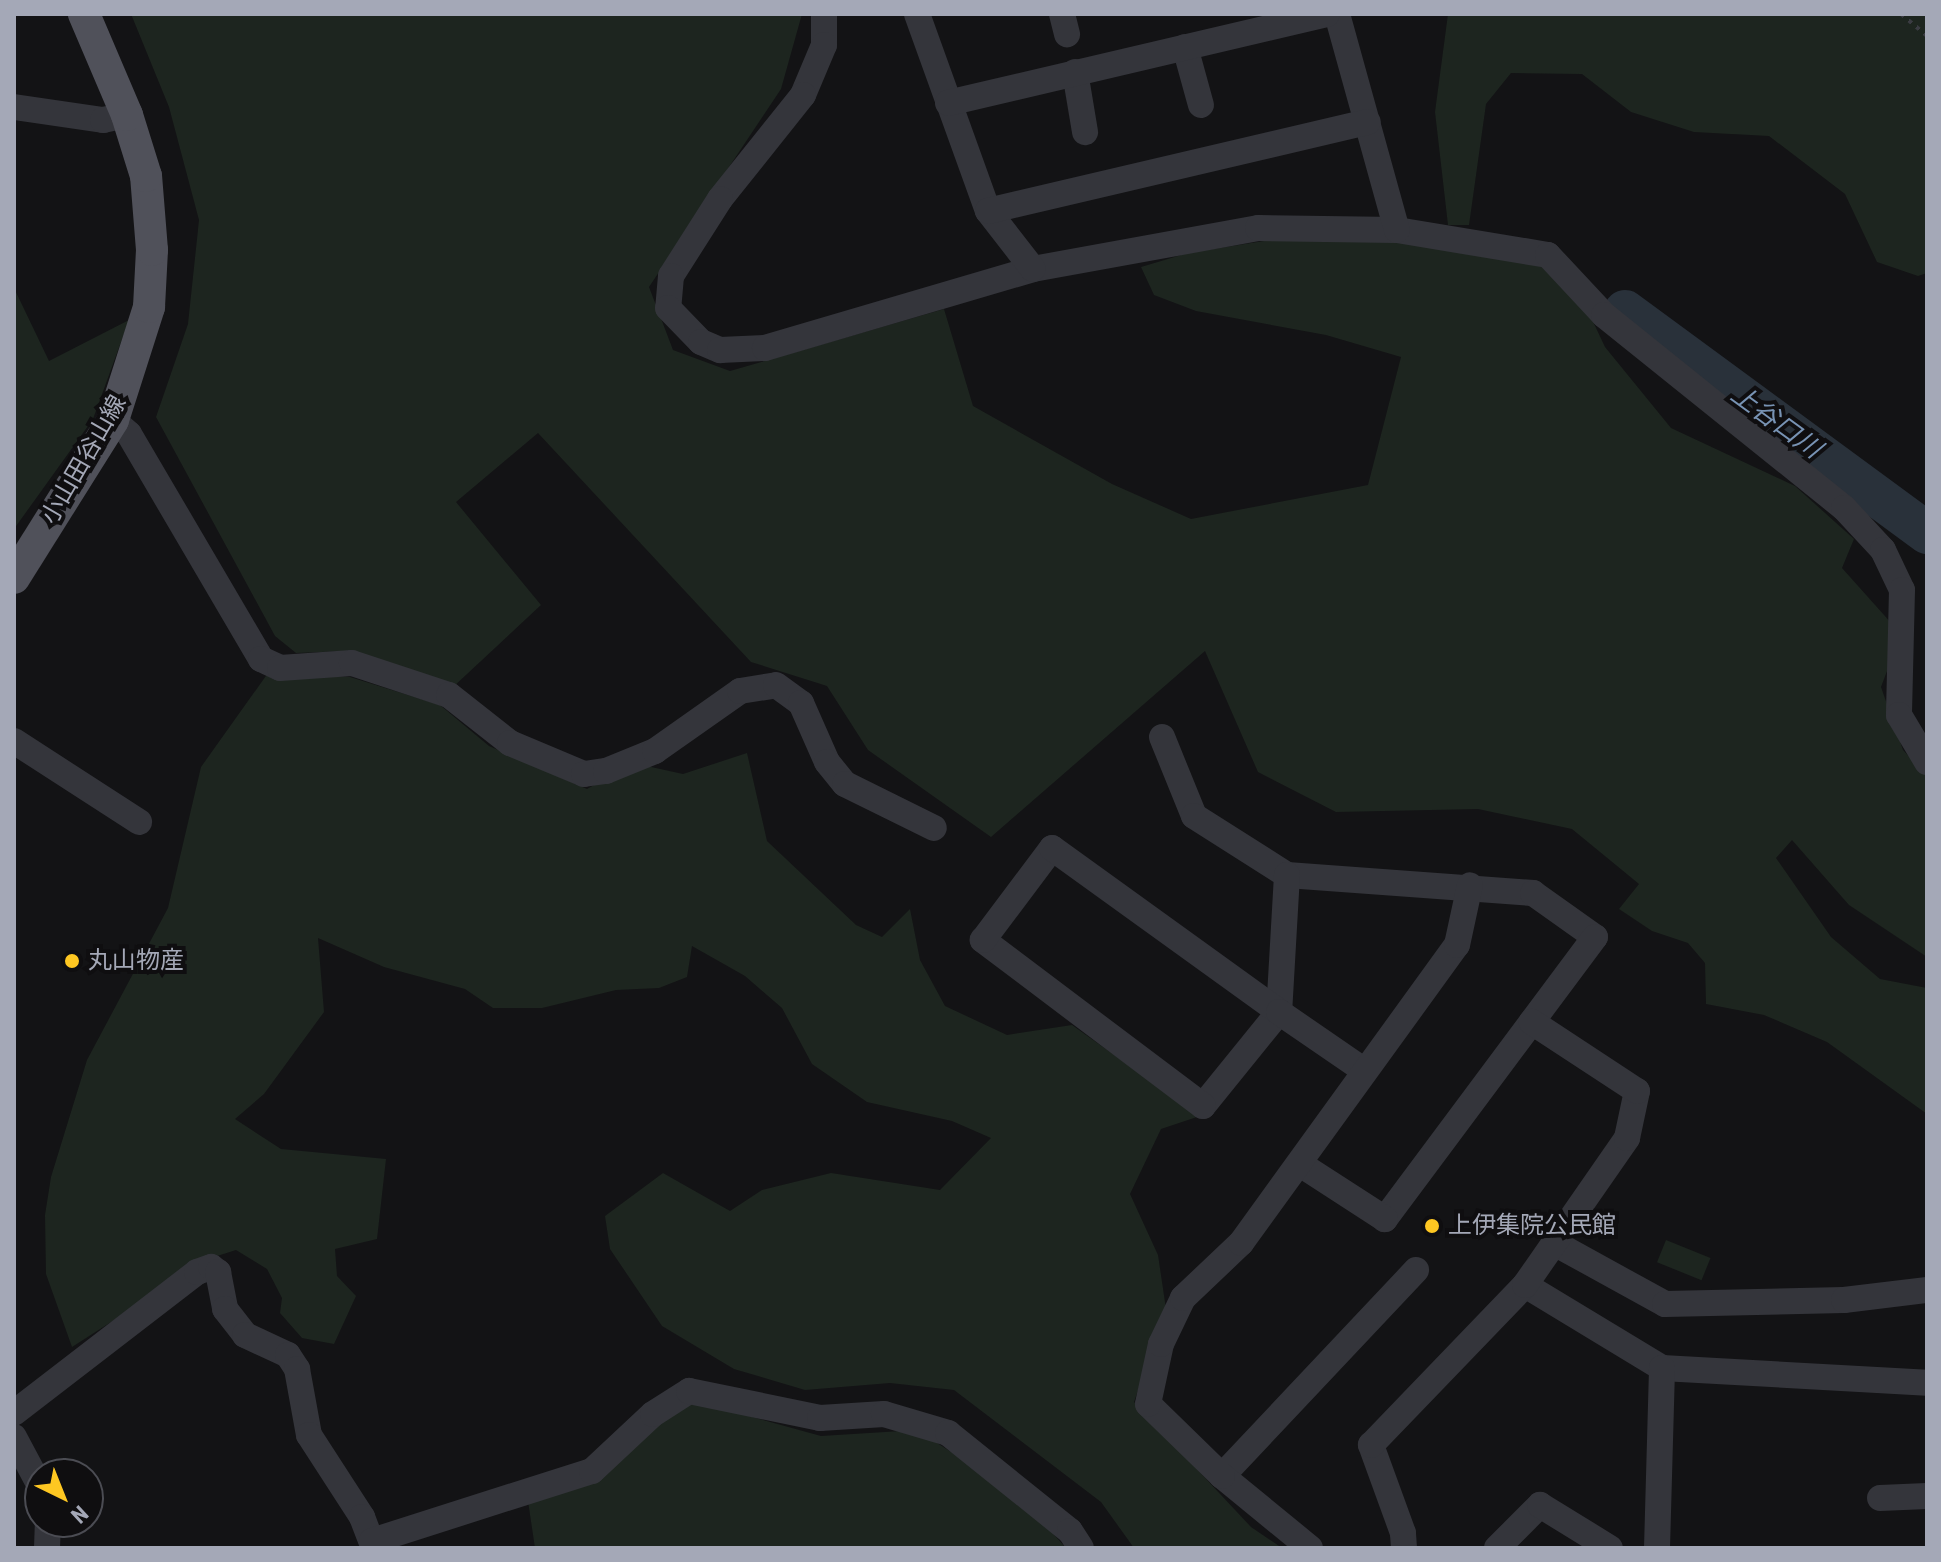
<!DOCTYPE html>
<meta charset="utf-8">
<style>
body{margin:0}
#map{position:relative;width:1941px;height:1562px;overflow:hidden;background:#131315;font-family:"Roboto Condensed","Noto Sans JP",sans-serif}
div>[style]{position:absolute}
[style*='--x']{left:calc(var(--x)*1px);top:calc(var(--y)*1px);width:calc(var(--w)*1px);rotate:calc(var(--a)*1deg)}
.green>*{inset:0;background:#1d251f;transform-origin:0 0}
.river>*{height:42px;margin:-21px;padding:0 21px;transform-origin:21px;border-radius:21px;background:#29313a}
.path>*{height:4px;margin-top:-2px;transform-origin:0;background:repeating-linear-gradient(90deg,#3a3b42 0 4px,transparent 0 10px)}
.minor>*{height:26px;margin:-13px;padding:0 13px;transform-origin:13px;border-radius:13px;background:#34353b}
.major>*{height:32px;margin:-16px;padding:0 16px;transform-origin:16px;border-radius:16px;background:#50515a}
.dots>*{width:22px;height:22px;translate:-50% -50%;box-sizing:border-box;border:4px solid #0f0e10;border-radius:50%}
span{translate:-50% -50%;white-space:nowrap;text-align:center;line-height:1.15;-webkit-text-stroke:8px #0f0e10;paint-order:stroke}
.street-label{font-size:24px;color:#a4a8b7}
.poi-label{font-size:24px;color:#a4a8b7}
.left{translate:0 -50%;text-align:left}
.water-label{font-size:26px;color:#7893b4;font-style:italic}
.frame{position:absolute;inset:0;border:16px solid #a4a8b7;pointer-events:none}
.north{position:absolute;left:24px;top:1458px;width:80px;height:80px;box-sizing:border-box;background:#0f0e10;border:2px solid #4b4c53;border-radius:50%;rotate:137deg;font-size:22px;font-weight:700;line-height:32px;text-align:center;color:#a4a8b7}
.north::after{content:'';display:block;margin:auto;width:28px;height:36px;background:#fec722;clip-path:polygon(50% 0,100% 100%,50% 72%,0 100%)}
</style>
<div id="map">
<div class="green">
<i style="clip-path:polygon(131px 14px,802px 14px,781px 89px,649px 287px,673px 350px,730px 371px,944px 309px,973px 406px,1112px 484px,1191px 519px,1368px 485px,1401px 357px,1326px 335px,1196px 311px,1154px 295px,1141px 267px,1188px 253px,1264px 241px,1363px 240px,1430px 244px,1544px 267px,1580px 294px,1605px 347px,1671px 428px,1795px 486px,1854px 539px,1842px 568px,1901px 634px,1881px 687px,1903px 750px,1927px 776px,1927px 957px,1849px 905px,1792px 840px,1776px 858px,1831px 937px,1880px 979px,1927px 988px,1927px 1114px,1827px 1042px,1764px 1015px,1706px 1004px,1705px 963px,1688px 943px,1652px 931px,1619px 909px,1639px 884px,1572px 829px,1478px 809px,1336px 812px,1258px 772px,1205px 651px,991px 837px,868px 750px,827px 686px,751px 662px,538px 433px,456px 502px,541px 605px,452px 688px,347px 651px,296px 653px,275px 636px,156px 417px,188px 324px,199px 220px,169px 107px)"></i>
<i style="clip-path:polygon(1448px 14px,1927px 14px,1927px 273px,1918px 276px,1877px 262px,1845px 194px,1769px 136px,1694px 132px,1631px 112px,1582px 74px,1511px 73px,1486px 104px,1469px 225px,1448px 225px,1435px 112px)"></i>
<i style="clip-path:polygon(14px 288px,49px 361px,129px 320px,93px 419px,14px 529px)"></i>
<i style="clip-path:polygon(268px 673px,350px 677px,440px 705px,489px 746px,587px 789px,633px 763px,683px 774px,747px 753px,767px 841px,856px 925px,882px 937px,910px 909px,920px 960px,945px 1006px,1007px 1035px,1072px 1025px,1200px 1116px,1161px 1129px,1130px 1194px,1158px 1255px,1166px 1309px,1134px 1402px,1251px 1527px,1282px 1548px,1134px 1548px,1101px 1502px,954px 1390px,890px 1383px,805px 1390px,734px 1369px,662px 1326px,610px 1249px,605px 1216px,663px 1173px,730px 1211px,762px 1190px,831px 1173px,940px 1190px,991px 1138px,952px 1121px,867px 1102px,812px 1064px,782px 1008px,745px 976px,692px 946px,687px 977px,659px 988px,616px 990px,542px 1008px,493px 1008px,465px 989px,384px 967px,318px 938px,324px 1012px,264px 1094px,235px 1119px,281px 1149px,386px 1159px,377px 1239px,335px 1249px,337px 1276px,356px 1296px,334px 1344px,302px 1338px,280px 1313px,282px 1298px,267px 1269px,236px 1250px,211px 1258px,72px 1347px,46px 1274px,45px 1215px,51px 1177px,87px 1060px,168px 908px,201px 767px)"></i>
<i style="left:1666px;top:1240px;width:48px;height:24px;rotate:22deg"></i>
<i style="clip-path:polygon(694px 1401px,821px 1436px,917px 1430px,1019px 1496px,1066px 1548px,535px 1548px,528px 1501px)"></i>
</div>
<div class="river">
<i style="--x:1625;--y:311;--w:375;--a:36.3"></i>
</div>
<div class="path">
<i style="--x:1901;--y:14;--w:34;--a:40"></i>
</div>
<div class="minor">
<i style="--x:824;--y:14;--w:31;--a:90"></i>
<i style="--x:824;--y:45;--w:54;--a:112.8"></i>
<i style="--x:803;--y:95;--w:133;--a:128.6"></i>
<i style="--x:720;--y:199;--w:91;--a:122.5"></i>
<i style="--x:671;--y:276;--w:32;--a:95"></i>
<i style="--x:668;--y:308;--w:47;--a:45.9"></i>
<i style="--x:701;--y:342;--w:21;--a:23"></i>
<i style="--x:720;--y:350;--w:45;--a:-2.5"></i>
<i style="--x:765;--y:348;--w:279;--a:-16.4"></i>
<i style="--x:1033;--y:269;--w:229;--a:-10.3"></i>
<i style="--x:1258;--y:228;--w:139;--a:0.8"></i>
<i style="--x:1397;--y:230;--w:153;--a:9.4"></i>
<i style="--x:1548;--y:255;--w:82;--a:47"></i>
<i style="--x:1604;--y:315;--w:308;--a:38.8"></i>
<i style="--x:1844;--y:508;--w:57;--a:47.1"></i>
<i style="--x:1883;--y:550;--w:44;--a:64.6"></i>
<i style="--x:1902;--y:590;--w:125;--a:91.4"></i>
<i style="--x:1899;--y:715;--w:55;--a:59.2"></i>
<i style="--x:917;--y:14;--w:209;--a:70.2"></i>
<i style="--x:988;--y:211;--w:73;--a:52.2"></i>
<i style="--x:1062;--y:14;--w:21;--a:76"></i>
<i style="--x:1337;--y:14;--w:224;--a:74.5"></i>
<i style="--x:1185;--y:47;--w:60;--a:74.6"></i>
<i style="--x:1075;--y:72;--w:61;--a:80.5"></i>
<i style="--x:948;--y:103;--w:389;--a:-13.2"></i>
<i style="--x:14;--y:107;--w:90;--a:8.3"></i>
<i style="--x:103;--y:120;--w:25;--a:-12"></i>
<i style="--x:988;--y:211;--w:390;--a:-13.2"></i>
<i style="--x:113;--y:420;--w:21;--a:41"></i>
<i style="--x:129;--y:434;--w:261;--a:59.6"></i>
<i style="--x:261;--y:659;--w:21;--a:25"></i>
<i style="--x:280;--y:668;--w:72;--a:-4"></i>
<i style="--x:352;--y:663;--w:102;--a:18.3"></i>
<i style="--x:449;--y:695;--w:78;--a:38.2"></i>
<i style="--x:510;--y:743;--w:80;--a:22.7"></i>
<i style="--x:584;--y:774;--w:22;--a:-8"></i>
<i style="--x:606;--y:771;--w:53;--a:-22.2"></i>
<i style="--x:655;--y:751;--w:104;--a:-35.2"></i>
<i style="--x:740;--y:691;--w:36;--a:-9"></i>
<i style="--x:776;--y:685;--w:31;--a:36"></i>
<i style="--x:801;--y:703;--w:64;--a:66.2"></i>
<i style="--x:827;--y:762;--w:28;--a:51"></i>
<i style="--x:845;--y:784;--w:99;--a:26.3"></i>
<i style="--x:1162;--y:737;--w:85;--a:67.9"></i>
<i style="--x:1194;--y:816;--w:110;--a:32.4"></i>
<i style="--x:1287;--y:875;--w:247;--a:4.2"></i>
<i style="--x:1533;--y:893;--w:76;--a:35.4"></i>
<i style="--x:1595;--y:937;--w:352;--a:126.7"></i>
<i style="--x:1385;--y:1219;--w:101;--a:-147.1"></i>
<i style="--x:14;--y:741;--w:149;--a:32.9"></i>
<i style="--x:1287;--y:875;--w:137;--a:93.3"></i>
<i style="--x:1279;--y:1012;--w:121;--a:129"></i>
<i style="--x:1203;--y:1106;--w:276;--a:-143"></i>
<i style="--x:983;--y:940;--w:115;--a:-53.1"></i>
<i style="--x:1052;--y:848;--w:280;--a:35.8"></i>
<i style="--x:1279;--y:1012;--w:104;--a:34.5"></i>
<i style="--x:1556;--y:1244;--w:124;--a:28.8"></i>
<i style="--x:1665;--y:1304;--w:179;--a:-1.3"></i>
<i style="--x:1844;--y:1300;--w:84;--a:-6.9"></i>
<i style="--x:1525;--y:1285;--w:160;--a:31.2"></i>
<i style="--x:1662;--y:1368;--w:265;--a:3.2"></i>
<i style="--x:14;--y:1413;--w:231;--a:-37.6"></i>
<i style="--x:197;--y:1272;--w:15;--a:-20"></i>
<i style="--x:211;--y:1267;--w:9;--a:36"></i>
<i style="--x:218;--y:1272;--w:38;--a:79"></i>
<i style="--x:225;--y:1309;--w:33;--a:52"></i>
<i style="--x:245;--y:1335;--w:47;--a:24.9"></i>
<i style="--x:288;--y:1355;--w:17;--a:57"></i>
<i style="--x:297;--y:1369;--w:67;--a:79.7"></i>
<i style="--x:309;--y:1435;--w:98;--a:57.1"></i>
<i style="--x:362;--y:1517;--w:33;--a:69"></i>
<i style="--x:14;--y:1437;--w:55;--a:62"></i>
<i style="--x:1222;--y:1476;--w:283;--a:-46.7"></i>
<i style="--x:1880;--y:1498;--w:47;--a:-2.4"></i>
<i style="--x:372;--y:1541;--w:231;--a:-17.7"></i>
<i style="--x:592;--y:1471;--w:83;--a:-43.1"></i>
<i style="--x:653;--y:1414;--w:43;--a:-32.6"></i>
<i style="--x:689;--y:1391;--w:134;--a:11.6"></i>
<i style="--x:820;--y:1418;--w:64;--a:-3.6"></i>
<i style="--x:884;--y:1414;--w:67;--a:16.5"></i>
<i style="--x:948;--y:1433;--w:156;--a:38.8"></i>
<i style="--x:1070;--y:1531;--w:20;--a:57"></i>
<i style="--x:47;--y:1548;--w:26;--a:-88"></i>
<i style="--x:1310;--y:1548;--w:114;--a:-140.7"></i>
<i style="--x:1222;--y:1476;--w:103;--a:-135.8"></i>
<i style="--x:1148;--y:1404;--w:61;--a:-77.8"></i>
<i style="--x:1161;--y:1344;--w:51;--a:-64.4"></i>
<i style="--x:1183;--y:1298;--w:80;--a:-43.5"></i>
<i style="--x:1241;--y:1243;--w:368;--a:-54.1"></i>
<i style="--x:1457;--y:945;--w:61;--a:-77.8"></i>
<i style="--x:1404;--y:1548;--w:15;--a:-94"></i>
<i style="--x:1403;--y:1533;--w:94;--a:-110"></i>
<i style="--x:1371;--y:1445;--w:222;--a:-46.1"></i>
<i style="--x:1525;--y:1285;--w:179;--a:-55.2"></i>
<i style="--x:1627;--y:1138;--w:48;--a:-78"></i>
<i style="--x:1637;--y:1091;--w:126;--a:-146.7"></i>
<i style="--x:1497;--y:1548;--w:61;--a:-45"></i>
<i style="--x:1540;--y:1505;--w:82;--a:31.6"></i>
<i style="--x:1657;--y:1548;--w:180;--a:-88.4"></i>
</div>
<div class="major">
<i style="--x:14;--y:578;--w:186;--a:-57.9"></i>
<i style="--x:113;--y:420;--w:119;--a:-72.3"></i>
<i style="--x:149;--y:307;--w:57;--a:-87"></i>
<i style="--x:152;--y:250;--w:74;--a:-94.6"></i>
<i style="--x:146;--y:176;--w:64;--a:-107.3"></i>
<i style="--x:127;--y:115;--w:110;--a:-113.1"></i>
</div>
<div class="dots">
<i style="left:72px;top:961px;background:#fec722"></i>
<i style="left:1432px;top:1226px;background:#fec722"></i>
</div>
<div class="street-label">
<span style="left:84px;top:460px;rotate:-60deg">小山田谷山線</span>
</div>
<div class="poi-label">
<span class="left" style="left:88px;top:961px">丸山物産</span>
<span class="left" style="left:1448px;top:1226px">上伊集院公民館</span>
</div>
<div class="water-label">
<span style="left:1776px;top:422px;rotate:36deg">上谷口川</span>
</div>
<div class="frame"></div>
<div class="north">N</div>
</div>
